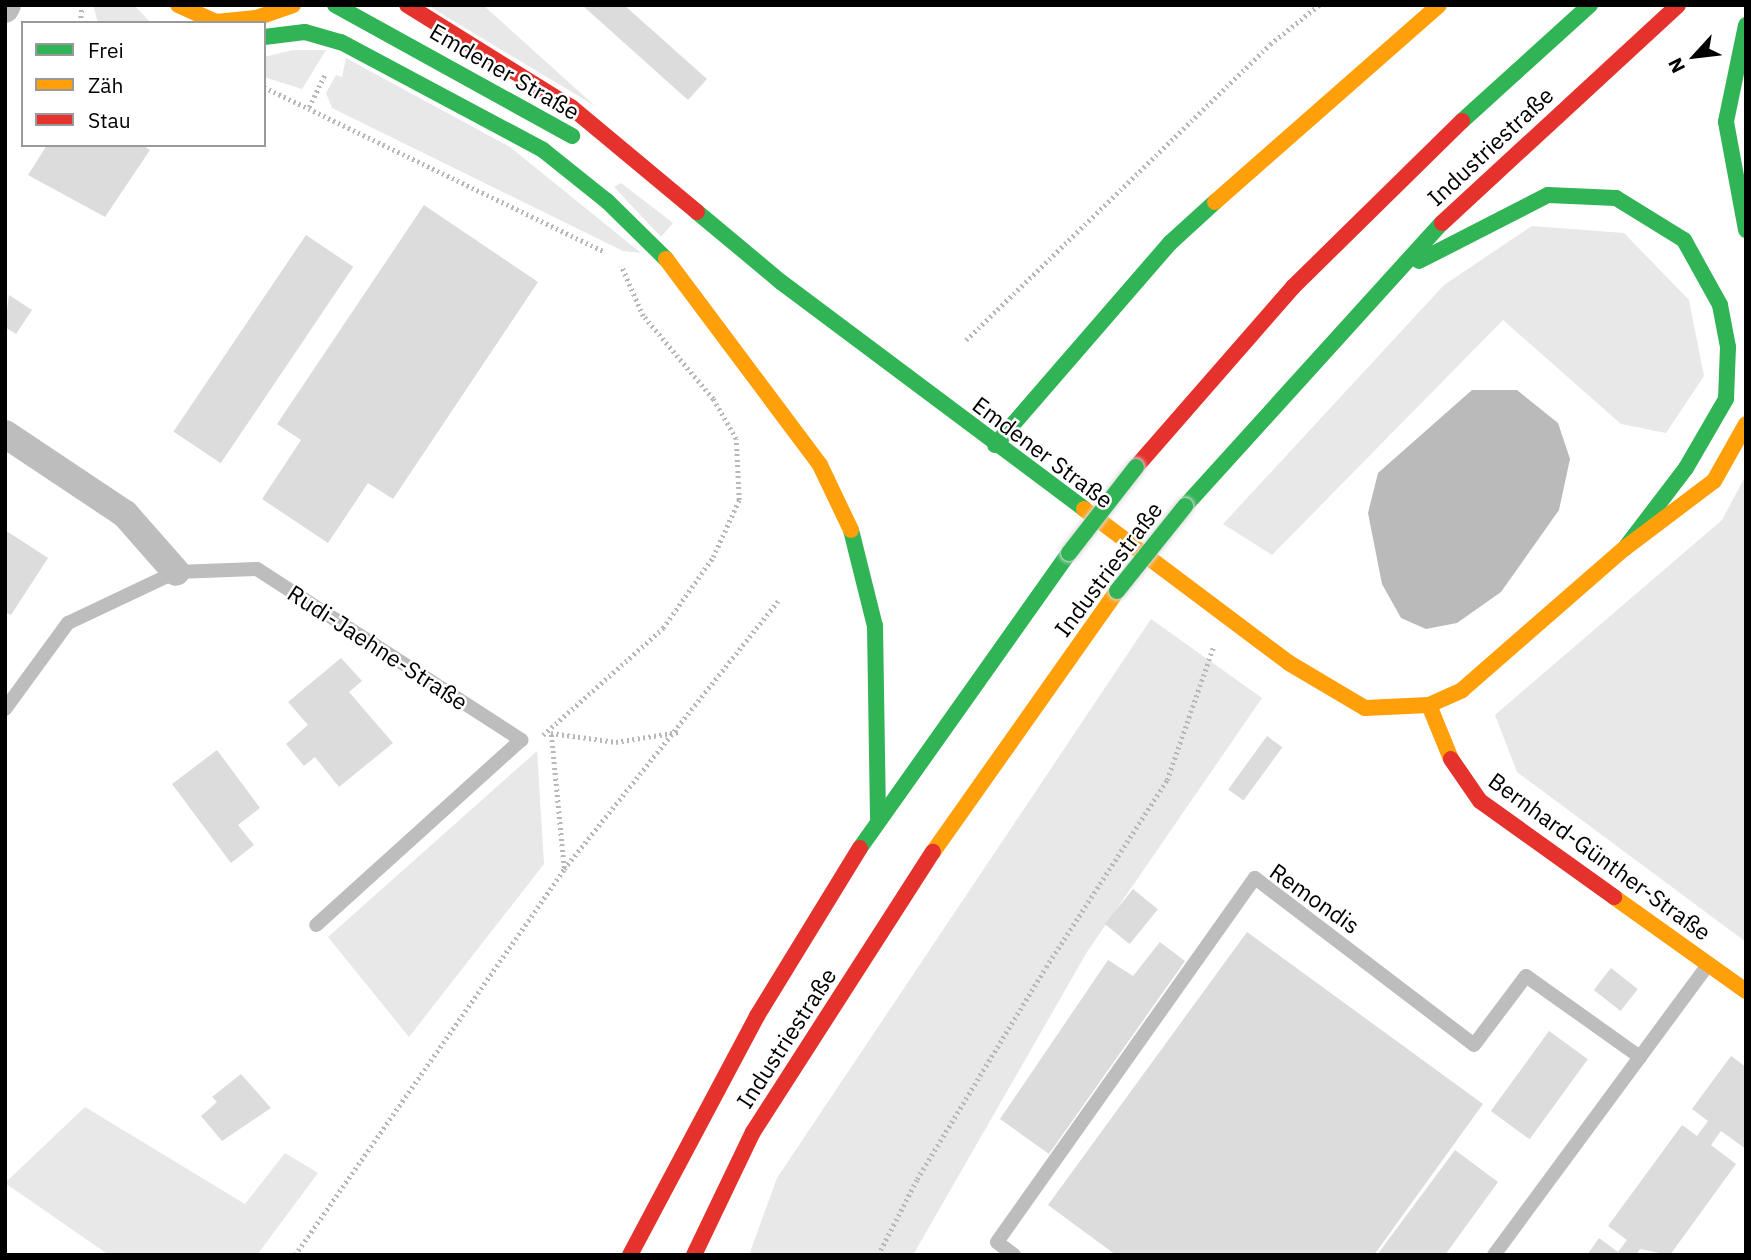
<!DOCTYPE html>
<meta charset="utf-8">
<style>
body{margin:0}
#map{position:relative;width:1751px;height:1260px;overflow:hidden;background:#fff;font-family:"IBM Plex Sans",sans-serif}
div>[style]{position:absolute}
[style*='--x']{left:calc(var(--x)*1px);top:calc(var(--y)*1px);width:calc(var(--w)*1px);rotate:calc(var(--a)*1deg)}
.green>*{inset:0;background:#e8e8e8}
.water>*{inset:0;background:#bababa}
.building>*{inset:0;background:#dcdcdc;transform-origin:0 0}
.path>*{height:4.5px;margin-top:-2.25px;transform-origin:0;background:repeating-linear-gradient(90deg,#b8b8b8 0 2px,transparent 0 5.5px)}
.lane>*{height:14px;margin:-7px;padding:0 7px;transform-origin:7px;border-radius:7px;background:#bdbdbd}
.street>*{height:28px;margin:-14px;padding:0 14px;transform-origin:14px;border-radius:14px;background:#bdbdbd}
.fast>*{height:16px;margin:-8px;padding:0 8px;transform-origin:8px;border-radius:8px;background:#30b455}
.slow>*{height:16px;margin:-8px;padding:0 8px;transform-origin:8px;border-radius:8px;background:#ff9f0a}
.jam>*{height:16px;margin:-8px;padding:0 8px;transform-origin:8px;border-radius:8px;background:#e5322d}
.bridges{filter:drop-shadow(0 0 2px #dbdbdb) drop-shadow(0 0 2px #dbdbdb)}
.fast-bridge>*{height:16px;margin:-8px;padding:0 8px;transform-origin:8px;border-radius:8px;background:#30b455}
span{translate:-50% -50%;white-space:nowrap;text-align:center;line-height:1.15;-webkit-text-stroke:5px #fff;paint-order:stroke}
.street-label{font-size:23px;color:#000}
.frame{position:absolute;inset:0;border:7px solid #000;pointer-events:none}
.legend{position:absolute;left:21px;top:21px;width:245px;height:126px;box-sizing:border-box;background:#fff;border:2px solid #999;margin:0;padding:9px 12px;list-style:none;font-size:21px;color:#000}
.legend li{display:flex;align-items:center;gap:14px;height:35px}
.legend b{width:35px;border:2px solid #999}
.north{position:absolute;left:1660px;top:21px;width:70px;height:70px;-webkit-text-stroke:5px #fff;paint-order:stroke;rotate:243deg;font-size:19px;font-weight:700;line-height:28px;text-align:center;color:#000}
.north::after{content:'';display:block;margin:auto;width:24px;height:32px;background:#000;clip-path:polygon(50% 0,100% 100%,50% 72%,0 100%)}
</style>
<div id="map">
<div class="green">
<i style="clip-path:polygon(93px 5px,134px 5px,151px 23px,98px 23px)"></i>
<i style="clip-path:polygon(427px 5px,483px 5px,595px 106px)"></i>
<i style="clip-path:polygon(293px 50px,326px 50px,302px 89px,264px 77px,264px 57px)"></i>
<i style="clip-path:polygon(346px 58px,510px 147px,641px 253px,623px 251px,332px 108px,326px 93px,336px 75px,342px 77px)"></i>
<i style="clip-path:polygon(621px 183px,673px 223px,661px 237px,614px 187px)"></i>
<i style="clip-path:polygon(1532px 226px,1624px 233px,1689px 300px,1704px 376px,1666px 433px,1621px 424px,1503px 320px,1272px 555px,1223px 524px,1444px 285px)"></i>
<i style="clip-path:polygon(1746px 475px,1746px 942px,1517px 772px,1495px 715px,1722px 520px)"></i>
<i style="clip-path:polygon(1151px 619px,1262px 698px,1087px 952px,913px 1255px,749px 1255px,777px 1178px)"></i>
<i style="clip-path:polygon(537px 751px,544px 864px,409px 1037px,328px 937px)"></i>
<i style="clip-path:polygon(85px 1107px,245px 1204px,285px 1153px,318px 1173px,257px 1255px,109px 1255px,5px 1183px)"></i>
</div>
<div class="water">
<i style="clip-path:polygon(1472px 390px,1517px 390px,1558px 423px,1570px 459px,1559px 510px,1501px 592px,1457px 623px,1426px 629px,1401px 618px,1382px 584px,1368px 513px,1378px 473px)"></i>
</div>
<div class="building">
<i style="clip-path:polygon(582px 5px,624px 5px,707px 79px,688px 100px)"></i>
<i style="clip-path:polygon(47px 145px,143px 145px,150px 150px,105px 217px,28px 175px)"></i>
<i style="clip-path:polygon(424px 205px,538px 282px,393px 499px,368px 483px,328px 543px,262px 499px,301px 440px,277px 424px)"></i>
<i style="left:306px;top:235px;width:57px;height:237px;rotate:34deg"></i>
<i style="clip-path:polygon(9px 295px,32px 310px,16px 334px,5px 327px)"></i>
<i style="clip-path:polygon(5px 530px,48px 558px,11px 615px,5px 612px)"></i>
<i style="clip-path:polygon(341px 658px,362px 681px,349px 692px,393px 743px,339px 787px,315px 757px,304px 766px,286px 744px,308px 725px,288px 702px)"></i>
<i style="left:1267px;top:736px;width:19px;height:66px;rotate:36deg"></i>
<i style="clip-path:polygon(217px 750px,260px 808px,238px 825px,254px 845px,231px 863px,172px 784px)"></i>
<i style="left:1133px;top:889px;width:32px;height:45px;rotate:39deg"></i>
<i style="clip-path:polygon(1247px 932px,1483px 1104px,1374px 1255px,1116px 1255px,1048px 1205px)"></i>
<i style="clip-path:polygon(1160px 942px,1185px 961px,1049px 1154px,1000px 1119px,1108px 960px,1133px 976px)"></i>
<i style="left:1611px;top:968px;width:34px;height:28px;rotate:38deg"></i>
<i style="left:1549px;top:1031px;width:48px;height:99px;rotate:36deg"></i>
<i style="clip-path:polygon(1731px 1056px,1746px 1067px,1746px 1149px,1721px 1131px,1711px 1145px,1736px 1164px,1670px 1255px,1640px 1249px,1636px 1255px,1587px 1255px,1599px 1238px,1618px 1252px,1627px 1240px,1608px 1226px,1682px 1125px,1697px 1136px,1708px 1121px,1692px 1109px)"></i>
<i style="clip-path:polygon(241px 1074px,271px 1108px,222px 1141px,201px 1116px,217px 1102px,212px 1097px)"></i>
<i style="clip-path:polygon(1455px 1150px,1498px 1182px,1445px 1255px,1377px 1255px)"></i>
</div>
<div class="path">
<i style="--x:80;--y:23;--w:18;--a:-84"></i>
<i style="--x:264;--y:87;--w:379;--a:25.8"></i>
<i style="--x:309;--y:107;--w:37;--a:-64"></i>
<i style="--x:966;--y:340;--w:424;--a:-44.2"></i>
<i style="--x:1270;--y:44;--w:63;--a:-38.5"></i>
<i style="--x:543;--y:735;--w:161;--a:-41.7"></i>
<i style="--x:663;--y:628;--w:87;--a:-54.8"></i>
<i style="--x:713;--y:557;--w:63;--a:-65.5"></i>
<i style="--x:739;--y:500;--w:61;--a:-92.8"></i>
<i style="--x:736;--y:439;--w:46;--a:-119.9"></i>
<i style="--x:713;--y:399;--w:109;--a:-130.1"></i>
<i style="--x:643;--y:316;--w:55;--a:-113.7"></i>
<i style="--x:564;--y:868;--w:136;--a:-95.5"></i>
<i style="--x:551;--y:733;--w:66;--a:7.9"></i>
<i style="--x:616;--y:742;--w:63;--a:-9.2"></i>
<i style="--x:295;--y:1255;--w:470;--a:-55.1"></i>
<i style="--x:564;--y:869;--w:343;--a:-51.4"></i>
<i style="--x:878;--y:1255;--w:85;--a:-62.8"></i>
<i style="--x:917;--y:1179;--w:248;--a:-58.7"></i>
<i style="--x:1046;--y:967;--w:223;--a:-57.1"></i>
<i style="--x:1167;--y:780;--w:140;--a:-70.8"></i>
</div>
<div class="lane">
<i style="--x:5;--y:709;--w:107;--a:-53.8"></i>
<i style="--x:68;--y:623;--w:119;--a:-25.3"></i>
<i style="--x:176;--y:572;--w:81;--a:-2.1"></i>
<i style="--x:257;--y:569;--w:315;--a:32.9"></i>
<i style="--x:521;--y:740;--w:276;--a:137.9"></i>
<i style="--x:1014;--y:1255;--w:21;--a:-143"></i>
<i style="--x:997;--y:1242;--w:446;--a:-54.7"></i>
<i style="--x:1255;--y:878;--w:275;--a:37.3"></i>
<i style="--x:1474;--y:1045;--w:86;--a:-53"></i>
<i style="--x:1526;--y:976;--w:140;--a:35.4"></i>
<i style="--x:1494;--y:1255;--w:359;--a:-53.6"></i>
</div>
<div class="street">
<i style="--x:5;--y:9;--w:4;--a:-63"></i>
<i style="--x:5;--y:434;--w:144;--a:33.7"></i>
<i style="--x:125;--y:514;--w:77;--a:48.7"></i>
</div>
<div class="fast">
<i style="--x:335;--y:5;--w:271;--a:28.9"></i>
<i style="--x:216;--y:22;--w:1;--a:45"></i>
<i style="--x:1746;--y:25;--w:99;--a:101.7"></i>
<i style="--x:1726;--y:122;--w:110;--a:79.5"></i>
<i style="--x:264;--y:37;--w:41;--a:-7"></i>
<i style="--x:305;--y:32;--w:37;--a:16"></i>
<i style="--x:341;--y:42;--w:229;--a:28.1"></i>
<i style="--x:543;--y:150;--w:82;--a:38.6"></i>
<i style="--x:607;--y:201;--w:83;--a:44.5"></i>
<i style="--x:1462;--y:121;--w:173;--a:-42.2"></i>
<i style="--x:697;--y:212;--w:109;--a:39.8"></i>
<i style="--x:781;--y:282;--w:379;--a:36.8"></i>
<i style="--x:1419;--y:261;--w:145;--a:-27.1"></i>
<i style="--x:1548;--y:195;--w:68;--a:2.5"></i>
<i style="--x:1616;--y:198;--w:80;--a:31.7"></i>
<i style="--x:1684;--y:240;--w:74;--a:61"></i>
<i style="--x:1720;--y:305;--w:43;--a:79.2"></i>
<i style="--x:1728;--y:347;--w:52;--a:92.2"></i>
<i style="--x:1726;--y:399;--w:80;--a:120.1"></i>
<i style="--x:1686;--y:468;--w:101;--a:127.3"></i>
<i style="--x:995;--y:445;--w:267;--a:-49.1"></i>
<i style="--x:1170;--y:243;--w:61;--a:-42.3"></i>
<i style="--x:1185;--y:506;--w:382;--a:-47.8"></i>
<i style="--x:851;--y:530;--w:99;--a:76"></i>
<i style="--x:875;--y:626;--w:192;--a:89.1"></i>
<i style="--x:860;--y:848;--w:362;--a:-54.7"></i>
</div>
<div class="slow">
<i style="--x:178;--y:5;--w:42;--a:24.1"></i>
<i style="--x:216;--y:22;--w:40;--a:-5.7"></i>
<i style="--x:256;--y:18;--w:39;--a:-19"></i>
<i style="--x:1215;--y:202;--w:298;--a:-41.3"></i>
<i style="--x:666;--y:259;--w:257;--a:53.2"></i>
<i style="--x:820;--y:465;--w:72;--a:64.5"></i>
<i style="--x:1084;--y:509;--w:256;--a:36.9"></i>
<i style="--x:1289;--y:663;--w:88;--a:30.6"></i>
<i style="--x:1365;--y:708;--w:64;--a:-2.7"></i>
<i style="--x:1429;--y:705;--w:58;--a:67.8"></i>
<i style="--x:1429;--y:705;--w:36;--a:-24"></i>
<i style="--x:1462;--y:690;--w:216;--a:-41.1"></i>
<i style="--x:1625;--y:548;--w:111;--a:-37"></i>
<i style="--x:1714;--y:481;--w:65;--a:-60.7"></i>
<i style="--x:933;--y:852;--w:319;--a:-54.8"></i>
<i style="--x:1614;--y:897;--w:162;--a:35.5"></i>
</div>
<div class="jam">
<i style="--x:407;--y:5;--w:193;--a:31.9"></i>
<i style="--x:571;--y:107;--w:164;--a:39.8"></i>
<i style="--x:1442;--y:223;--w:321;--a:-42.7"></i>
<i style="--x:1136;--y:467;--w:239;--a:-48.9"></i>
<i style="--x:1293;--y:287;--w:237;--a:-44.5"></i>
<i style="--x:1451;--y:759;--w:51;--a:55.4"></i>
<i style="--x:1480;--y:801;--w:165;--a:35.6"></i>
<i style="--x:630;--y:1255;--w:271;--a:-62"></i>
<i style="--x:757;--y:1016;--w:197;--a:-58.5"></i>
<i style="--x:694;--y:1255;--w:136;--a:-64.4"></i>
<i style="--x:753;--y:1132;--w:333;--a:-57.3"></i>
</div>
<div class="bridges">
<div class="fast-bridge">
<i style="--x:1069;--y:553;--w:109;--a:-52.1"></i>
<i style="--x:1117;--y:591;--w:109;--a:-51.3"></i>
</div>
</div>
<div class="street-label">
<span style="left:505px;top:71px;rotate:30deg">Emdener Straße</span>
<span style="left:1490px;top:146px;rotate:-43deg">Industriestraße</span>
<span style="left:1043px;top:452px;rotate:37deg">Emdener Straße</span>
<span style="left:1108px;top:569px;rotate:-53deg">Industriestraße</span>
<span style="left:378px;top:647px;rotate:33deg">Rudi-Jaehne-Straße</span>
<span style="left:1600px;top:856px;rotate:36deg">Bernhard-Günther-Straße</span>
<span style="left:1315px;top:898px;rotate:35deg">Remondis</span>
<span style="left:786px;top:1038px;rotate:-57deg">Industriestraße</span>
</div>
<div class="frame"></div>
<ul class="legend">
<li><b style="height:9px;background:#30b455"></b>Frei</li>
<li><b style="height:9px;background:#ff9f0a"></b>Zäh</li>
<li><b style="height:9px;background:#e5322d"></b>Stau</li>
</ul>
<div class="north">N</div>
</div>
